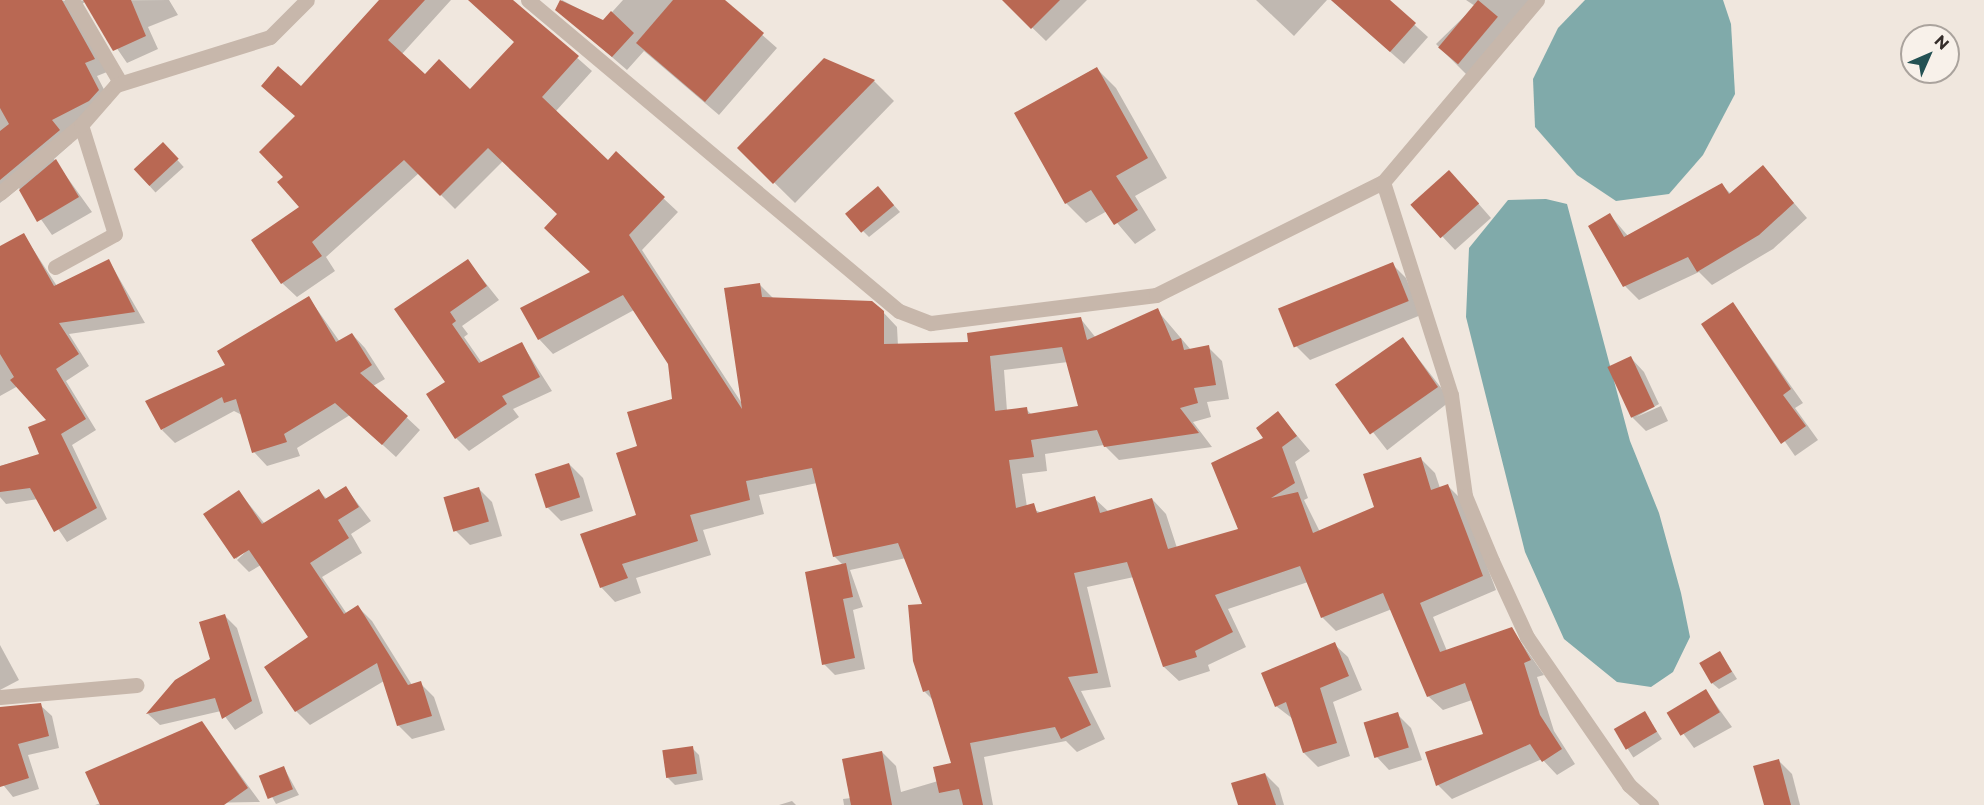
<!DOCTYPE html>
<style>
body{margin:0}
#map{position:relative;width:1984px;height:805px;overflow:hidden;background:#f0e7de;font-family:Montserrat,sans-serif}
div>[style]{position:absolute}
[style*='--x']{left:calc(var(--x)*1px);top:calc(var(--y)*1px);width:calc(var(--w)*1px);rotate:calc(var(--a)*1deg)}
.water>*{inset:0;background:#80aaaa}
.shadow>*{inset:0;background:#0003;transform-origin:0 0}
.building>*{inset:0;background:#b96853;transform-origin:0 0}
.minor>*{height:15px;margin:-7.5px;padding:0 7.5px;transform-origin:7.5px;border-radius:7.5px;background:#c7b7ab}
span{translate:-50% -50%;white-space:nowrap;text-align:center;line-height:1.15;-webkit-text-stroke:5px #f8f1ea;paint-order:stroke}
.north{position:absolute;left:1900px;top:24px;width:60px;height:60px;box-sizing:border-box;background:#f8f1ea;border:2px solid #aaa39d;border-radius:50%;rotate:45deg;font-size:16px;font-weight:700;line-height:24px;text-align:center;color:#352d2a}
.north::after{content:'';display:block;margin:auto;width:21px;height:27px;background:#235153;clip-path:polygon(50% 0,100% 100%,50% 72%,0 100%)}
</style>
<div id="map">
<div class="water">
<i style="clip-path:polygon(1585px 0,1723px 0,1731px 24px,1735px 94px,1703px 155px,1669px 194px,1616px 201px,1577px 175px,1535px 127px,1533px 79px,1558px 28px)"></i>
<i style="clip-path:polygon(1546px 199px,1567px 204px,1630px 441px,1659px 513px,1681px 593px,1690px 637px,1673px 672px,1651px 687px,1617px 682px,1564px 639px,1525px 552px,1466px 317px,1469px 248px,1508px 200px)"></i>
</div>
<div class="shadow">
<i style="clip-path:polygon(169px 0,178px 15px,148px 27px,158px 49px,127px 63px,85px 2px,76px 8px,107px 72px,97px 76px,111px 103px,64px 133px,72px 143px,54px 159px,92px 212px,52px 235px,19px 188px,0 203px,0 1px)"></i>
<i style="clip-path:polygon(evenodd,381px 0,451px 0,402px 54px,425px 76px,470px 91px,515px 42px,470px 0,512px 0,592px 71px,556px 111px,608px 162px,616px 154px,678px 212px,642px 250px,743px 405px,760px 285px,774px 299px,883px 312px,897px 327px,898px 346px,969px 344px,1080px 318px,1096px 338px,1157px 310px,1191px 350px,1208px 347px,1222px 361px,1229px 399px,1207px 402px,1211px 417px,1193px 422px,1212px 447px,1119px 460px,1104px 445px,1045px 454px,1047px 471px,1022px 474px,1027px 507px,1042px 513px,1094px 498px,1109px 512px,1152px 499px,1166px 514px,1177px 548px,1240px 530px,1278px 413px,1310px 451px,1295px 462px,1308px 498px,1304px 500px,1320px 532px,1376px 508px,1421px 459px,1435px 473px,1440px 488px,1448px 486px,1462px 500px,1496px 590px,1433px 617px,1447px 651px,1511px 628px,1544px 675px,1537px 677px,1554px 731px,1575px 764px,1557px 775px,1542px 759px,1452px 799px,1438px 785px,1427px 753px,1485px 735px,1472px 700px,1443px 710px,1428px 696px,1392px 609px,1336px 631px,1322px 617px,1308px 582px,1228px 609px,1246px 647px,1208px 665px,1210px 671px,1179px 681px,1164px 667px,1134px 577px,1087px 587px,1111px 687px,1081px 691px,1105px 739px,1077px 752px,1066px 741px,984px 757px,993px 805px,844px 805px,843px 799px,851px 798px,882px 752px,896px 766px,901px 792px,938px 781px,953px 765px,934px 701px,924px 691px,924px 605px,906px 558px,850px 570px,863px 607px,853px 610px,865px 669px,835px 675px,824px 664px,843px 565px,834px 556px,817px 483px,759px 495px,764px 514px,703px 530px,711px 555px,636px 578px,641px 593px,615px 602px,601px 587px,637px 515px,639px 447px,673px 400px,669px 364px,634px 310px,553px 354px,539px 339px,592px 272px,559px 214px,503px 161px,455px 209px,419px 173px,326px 257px,335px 271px,297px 297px,282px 283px,302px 207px,285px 177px,301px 88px,381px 0,1068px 362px,1080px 407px,1032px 415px,1026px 409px,1007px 411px,1004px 370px,1068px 362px)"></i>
<i style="clip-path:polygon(562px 0,603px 22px,623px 0,723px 0,777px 48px,719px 115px,644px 51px,627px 70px,556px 9px)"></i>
<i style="clip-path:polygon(1020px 0,1087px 0,1046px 41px,1012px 8px)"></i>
<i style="clip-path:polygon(1256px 0,1327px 0,1294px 36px)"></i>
<i style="clip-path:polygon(1331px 0,1387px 0,1428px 37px,1404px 64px)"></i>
<i style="clip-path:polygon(1466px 0,1544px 0,1469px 77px,1436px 44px,1475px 6px)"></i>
<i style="clip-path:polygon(824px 60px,874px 81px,894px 101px,795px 203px,739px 148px)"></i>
<i style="clip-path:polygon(1096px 68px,1116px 88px,1167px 178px,1135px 196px,1156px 230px,1135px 244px,1107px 211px,1086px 223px,1066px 203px,1016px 114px)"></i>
<i style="left:163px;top:144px;width:31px;height:38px;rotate:48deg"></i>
<i style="clip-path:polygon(1763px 167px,1807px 218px,1773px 249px,1712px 285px,1699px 272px,1639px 300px,1625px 286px,1610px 215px,1628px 236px,1722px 185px,1731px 194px)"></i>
<i style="clip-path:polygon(1463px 186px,1491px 218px,1455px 250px,1412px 204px)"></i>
<i style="clip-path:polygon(885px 195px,900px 212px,869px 237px,863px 231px)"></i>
<i style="clip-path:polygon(25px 237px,57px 286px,109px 261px,145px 323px,69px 334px,89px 366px,66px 381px,96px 430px,72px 445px,107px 519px,67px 542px,38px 499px,6px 504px,0 497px,0 466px,41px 455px,49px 421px,18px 386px,0 396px,0 251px)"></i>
<i style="clip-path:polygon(468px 261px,499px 300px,462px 326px,468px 334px,464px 337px,482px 363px,522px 344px,552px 391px,513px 409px,519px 417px,469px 451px,456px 438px,447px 383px,396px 310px)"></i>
<i style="clip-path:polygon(1392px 264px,1406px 278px,1421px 315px,1310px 360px,1296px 346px)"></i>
<i style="clip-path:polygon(309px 298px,340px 342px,352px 334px,365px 348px,385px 379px,373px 386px,420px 430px,396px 457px,350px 415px,297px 448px,300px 456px,267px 466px,254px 452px,242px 415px,234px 411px,175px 443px,162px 430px)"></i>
<i style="clip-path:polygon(1733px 304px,1803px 403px,1795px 408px,1818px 440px,1795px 456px,1703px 324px)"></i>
<i style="left:1403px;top:339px;width:78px;height:81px;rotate:52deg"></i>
<i style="clip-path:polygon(1631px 358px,1644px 372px,1659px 404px,1636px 417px,1661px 406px,1668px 421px,1646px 431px,1632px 417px)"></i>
<i style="clip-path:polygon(569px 464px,583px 478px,593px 511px,561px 521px,547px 507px)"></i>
<i style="clip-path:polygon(346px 488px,371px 521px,351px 534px,362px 553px,322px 577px,347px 614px,358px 607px,372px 621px,412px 685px,420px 683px,434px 697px,445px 730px,412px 739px,398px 725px,384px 681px,310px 725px,296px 711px,310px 637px,261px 565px,249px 572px,237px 560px,254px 544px,236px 559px,206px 514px,239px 492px,265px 524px,319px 491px,328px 500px)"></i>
<i style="clip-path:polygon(478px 488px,492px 502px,502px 536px,470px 545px,456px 531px)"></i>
<i style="clip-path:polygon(225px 616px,237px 628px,263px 713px,235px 730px,221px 711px,160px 725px,148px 714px,176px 681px,212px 660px)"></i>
<i style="clip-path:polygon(1334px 644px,1348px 657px,1362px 690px,1333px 702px,1350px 756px,1318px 767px,1304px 753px,1293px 719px,1276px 706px)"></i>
<i style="clip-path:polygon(0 645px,19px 680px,0 690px)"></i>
<i style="clip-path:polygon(1720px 652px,1737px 679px,1719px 689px,1712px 683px)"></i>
<i style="clip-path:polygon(1706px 691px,1732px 727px,1694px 748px,1668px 713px)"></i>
<i style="clip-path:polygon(40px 705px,52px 716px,59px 748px,28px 755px,39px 789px,13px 797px,0 781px,0 712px)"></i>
<i style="left:1645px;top:713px;width:31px;height:34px;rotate:57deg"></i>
<i style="clip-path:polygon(1397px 714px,1411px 728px,1422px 760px,1389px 770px,1376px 756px)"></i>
<i style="clip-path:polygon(202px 723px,260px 802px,95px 805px,101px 803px)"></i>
<i style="clip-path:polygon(692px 748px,699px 755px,703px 780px,675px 785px,668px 778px)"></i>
<i style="clip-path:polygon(1778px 760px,1792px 774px,1800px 805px,1765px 805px)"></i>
<i style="clip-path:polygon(284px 768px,299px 795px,276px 804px,261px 777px)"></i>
<i style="clip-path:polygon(1265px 774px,1279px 788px,1284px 805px,1239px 805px)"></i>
<i style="clip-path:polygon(792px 801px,796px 805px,779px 805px)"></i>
</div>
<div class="building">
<i style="clip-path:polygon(0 0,62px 0,95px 59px,85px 63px,99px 90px,89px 101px,52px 120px,60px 130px,0 180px,0 131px,9px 124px,0 108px)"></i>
<i style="clip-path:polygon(83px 0,131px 0,146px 36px,113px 51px)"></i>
<i style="clip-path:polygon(evenodd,379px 0,425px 0,388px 40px,425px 74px,439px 59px,470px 89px,514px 42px,468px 0,513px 0,579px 56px,542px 97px,608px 160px,616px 151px,665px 197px,629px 235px,742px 409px,724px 288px,760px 283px,762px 297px,872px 301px,884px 311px,884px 344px,968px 342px,967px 333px,1081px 317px,1087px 340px,1158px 308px,1172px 341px,1181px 338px,1184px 350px,1209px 345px,1216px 385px,1194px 388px,1198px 403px,1180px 408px,1199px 433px,1104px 447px,1097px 430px,1031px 440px,1034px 457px,1009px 460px,1016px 508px,1034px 503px,1037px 513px,1095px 496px,1100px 513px,1152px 498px,1168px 549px,1238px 529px,1211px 463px,1263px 438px,1256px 428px,1278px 411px,1297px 436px,1282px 447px,1295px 483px,1271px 498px,1298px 492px,1313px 533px,1374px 507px,1363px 474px,1421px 457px,1431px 490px,1448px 484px,1483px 576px,1420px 603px,1440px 652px,1512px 627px,1531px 660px,1524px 663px,1540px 715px,1562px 749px,1542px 762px,1530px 744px,1436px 786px,1425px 752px,1483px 734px,1465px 683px,1427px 697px,1383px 593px,1321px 618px,1300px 566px,1215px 595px,1233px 632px,1195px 651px,1197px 657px,1163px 667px,1127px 562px,1074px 573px,1098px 673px,1068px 677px,1091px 725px,1061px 739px,1055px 727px,970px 743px,983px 805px,963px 805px,959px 789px,939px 793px,933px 767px,951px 763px,929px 690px,923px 692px,913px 661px,908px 605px,922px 604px,898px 543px,833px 557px,812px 468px,746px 481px,750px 500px,690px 515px,698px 541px,622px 564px,628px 578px,600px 588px,580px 534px,636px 515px,616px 453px,637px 446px,627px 412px,672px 399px,668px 364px,623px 295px,538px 340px,520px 308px,590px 272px,544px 228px,557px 214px,488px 148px,440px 196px,404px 160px,312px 242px,322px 256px,281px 284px,251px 240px,299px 207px,277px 182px,283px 177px,259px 152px,295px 116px,261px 86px,278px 66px,301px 86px,379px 0,1062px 347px,1078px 406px,1028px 414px,1027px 407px,995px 411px,990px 356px,1062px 347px)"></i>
<i style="clip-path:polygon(560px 0,603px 20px,611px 11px,634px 33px,612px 57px,555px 10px)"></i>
<i style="clip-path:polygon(673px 0,725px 0,764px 33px,705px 102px,636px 43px)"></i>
<i style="clip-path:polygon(1002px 0,1060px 0,1031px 29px)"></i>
<i style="clip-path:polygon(1331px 0,1390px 0,1416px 23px,1390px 52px)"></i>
<i style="left:1478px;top:0;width:26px;height:62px;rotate:40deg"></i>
<i style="clip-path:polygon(824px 58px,875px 80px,773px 184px,737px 148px)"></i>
<i style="clip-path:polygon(1097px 67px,1148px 158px,1116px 176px,1138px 210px,1114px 225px,1091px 190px,1065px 204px,1014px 113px)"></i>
<i style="left:163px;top:142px;width:23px;height:40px;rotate:47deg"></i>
<i style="clip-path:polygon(56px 159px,79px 197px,37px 222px,19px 190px)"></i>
<i style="clip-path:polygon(1763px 165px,1794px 203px,1759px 235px,1697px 272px,1688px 257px,1623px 287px,1588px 226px,1610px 213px,1624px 237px,1722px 183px,1729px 194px)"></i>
<i style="left:1449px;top:170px;width:45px;height:52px;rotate:48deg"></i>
<i style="left:878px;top:186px;width:25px;height:43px;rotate:50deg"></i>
<i style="clip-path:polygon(24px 233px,54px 286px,109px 259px,135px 312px,59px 323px,79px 354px,56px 369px,86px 419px,61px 434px,97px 508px,54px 532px,30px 488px,0 492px,0 466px,39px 454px,28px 427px,46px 420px,10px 380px,14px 377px,0 354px,0 246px)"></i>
<i style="clip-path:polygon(468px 259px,487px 286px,450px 312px,456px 321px,452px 324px,479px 363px,522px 342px,540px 377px,502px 396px,507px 404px,455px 439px,426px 394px,445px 382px,394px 309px)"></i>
<i style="left:1393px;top:262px;width:42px;height:124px;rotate:68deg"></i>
<i style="clip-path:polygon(309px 296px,336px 342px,352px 333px,372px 365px,360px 373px,408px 416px,382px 445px,335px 403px,284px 434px,287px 442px,252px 453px,236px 399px,224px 403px,222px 397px,161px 430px,145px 401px,225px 365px,217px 351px)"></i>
<i style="clip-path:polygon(1733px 302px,1791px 389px,1783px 395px,1806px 426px,1781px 444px,1701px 324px)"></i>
<i style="left:1403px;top:337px;width:61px;height:83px;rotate:55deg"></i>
<i style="left:1631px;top:356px;width:56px;height:26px;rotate:65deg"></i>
<i style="left:569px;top:463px;width:36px;height:36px;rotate:72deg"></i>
<i style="clip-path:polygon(346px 486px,359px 507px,338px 520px,349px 538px,310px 563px,344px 614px,358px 605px,408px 685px,421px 681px,432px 716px,397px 726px,377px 663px,295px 712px,264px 667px,308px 637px,249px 550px,234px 559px,203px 514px,239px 490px,262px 524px,319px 489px,325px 499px)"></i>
<i style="left:479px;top:487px;width:36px;height:37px;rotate:74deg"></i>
<i style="clip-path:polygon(846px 563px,853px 597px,843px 599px,855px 658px,822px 665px,805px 572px)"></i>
<i style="clip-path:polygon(225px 614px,252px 701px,222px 719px,215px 698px,146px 714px,175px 680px,210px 659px,199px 622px)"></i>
<i style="clip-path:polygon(1335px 642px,1349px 676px,1320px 688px,1337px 743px,1303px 753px,1286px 702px,1275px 707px,1261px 673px)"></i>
<i style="left:1720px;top:651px;width:24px;height:24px;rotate:60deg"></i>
<i style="left:1706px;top:689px;width:27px;height:46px;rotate:59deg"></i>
<i style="clip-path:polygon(41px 703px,49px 736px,18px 744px,29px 778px,0 787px,0 707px)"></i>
<i style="left:1645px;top:711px;width:24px;height:36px;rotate:60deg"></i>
<i style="left:1398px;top:712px;width:37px;height:36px;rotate:73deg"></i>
<i style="clip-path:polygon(202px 721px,248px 788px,224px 805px,100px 805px,85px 772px)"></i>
<i style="left:693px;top:746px;width:28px;height:31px;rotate:82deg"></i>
<i style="clip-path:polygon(882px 751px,892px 805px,851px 805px,842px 759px)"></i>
<i style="clip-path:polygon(1779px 759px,1791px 805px,1764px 805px,1753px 766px)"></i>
<i style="left:284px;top:766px;width:25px;height:27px;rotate:69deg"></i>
<i style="clip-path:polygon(1265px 773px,1276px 805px,1238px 805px,1231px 783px)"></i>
</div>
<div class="minor">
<i style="--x:72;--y:0;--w:95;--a:59.7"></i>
<i style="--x:528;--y:0;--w:484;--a:40"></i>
<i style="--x:899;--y:311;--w:34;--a:21"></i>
<i style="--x:931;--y:323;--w:227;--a:-7.1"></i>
<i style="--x:1156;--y:295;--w:254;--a:-26.5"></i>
<i style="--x:1537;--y:0;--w:238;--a:130.2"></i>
<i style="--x:1383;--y:182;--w:224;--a:72.3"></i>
<i style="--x:1451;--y:395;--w:102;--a:82.1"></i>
<i style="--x:1465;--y:496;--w:70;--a:67.4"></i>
<i style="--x:1492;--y:561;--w:84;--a:65.3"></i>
<i style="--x:1527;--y:637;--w:180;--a:55.4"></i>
<i style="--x:1629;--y:785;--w:30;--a:42"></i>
<i style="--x:0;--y:193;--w:106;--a:-40"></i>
<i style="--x:55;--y:267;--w:68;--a:-28.8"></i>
<i style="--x:115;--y:234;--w:114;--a:-107.3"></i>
<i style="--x:81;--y:125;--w:53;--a:-48.8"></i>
<i style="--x:116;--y:85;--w:161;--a:-17.3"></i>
<i style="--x:270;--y:37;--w:52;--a:-45"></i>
<i style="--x:0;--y:697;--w:137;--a:-5"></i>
</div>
<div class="north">N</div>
</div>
